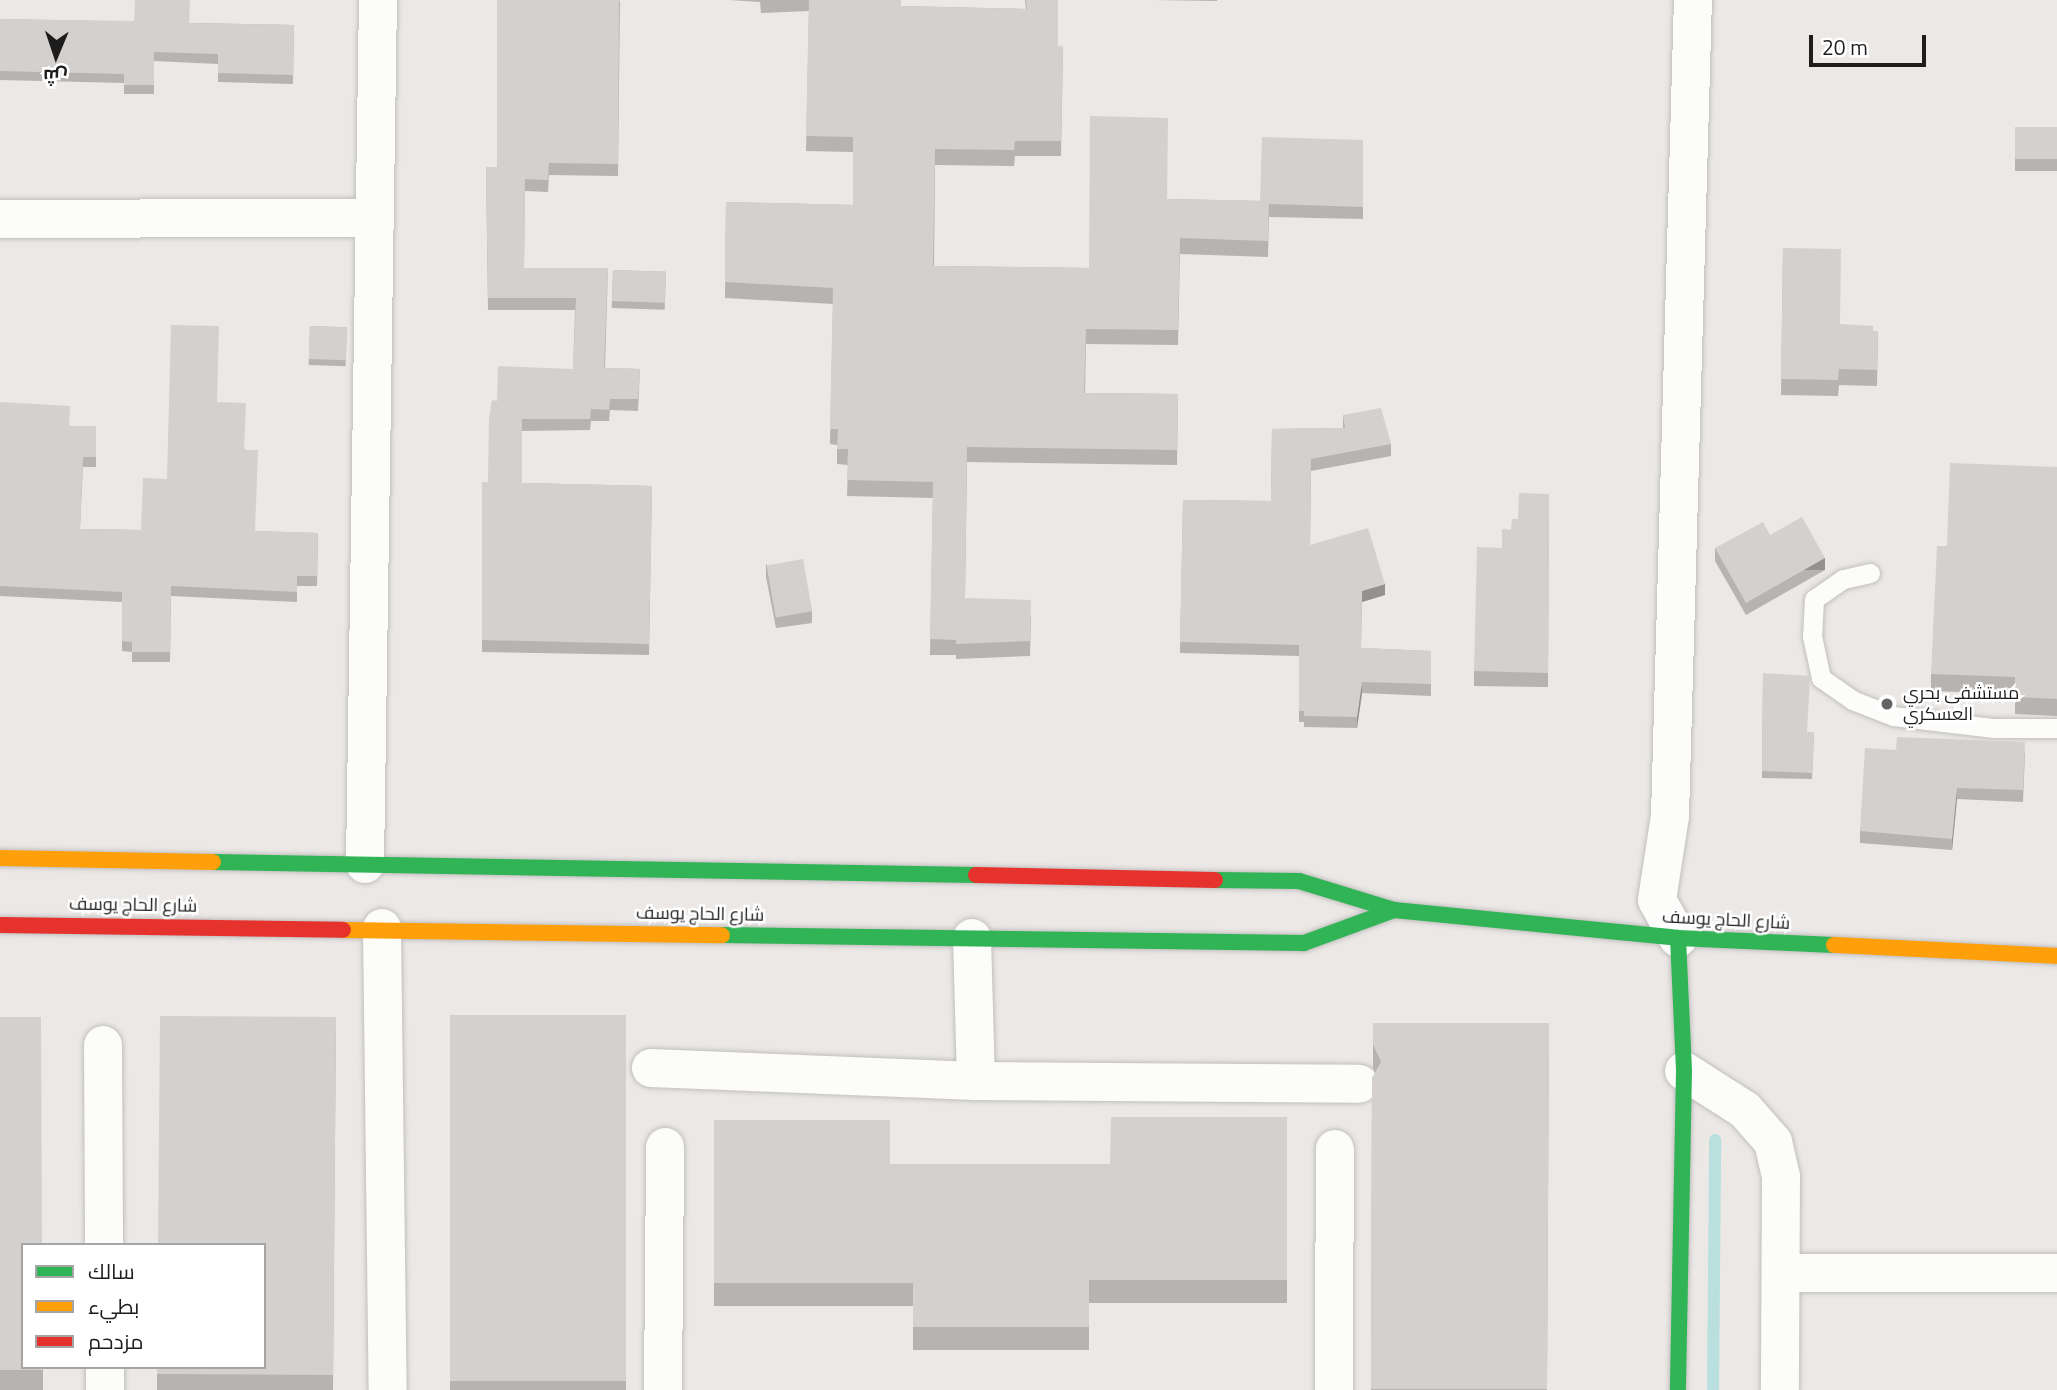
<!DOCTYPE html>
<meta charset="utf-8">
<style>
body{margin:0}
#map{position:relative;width:2057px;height:1390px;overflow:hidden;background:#ebe8e6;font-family:"Titillium Web",Cairo,sans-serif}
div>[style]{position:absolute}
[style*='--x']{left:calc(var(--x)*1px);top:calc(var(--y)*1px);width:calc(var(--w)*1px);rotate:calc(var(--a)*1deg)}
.stream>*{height:12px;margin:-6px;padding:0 6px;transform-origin:6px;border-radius:6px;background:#b9e0de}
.roads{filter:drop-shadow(0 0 2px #c1bfbe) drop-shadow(0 0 2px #c1bfbe)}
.lane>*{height:19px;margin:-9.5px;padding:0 9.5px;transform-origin:9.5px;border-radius:9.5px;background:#fcfcfb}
.street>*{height:38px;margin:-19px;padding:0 19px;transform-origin:19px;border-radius:19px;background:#fcfcfb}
.fast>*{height:16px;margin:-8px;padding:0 8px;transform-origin:8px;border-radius:8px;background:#30b455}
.slow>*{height:16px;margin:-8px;padding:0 8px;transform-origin:8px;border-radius:8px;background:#ff9f0a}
.jam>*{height:16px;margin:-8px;padding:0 8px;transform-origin:8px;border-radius:8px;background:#e5322d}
.wall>*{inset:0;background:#b6b3b1;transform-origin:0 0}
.shaded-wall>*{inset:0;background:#949290;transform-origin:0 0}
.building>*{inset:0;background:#d4d0ce;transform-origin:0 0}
.dots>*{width:19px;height:19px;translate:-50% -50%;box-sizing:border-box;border:4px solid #fff;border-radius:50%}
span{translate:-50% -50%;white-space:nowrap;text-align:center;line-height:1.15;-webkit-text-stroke:5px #fff;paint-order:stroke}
.poi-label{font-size:18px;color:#1d1d1d}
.left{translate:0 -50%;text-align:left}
.street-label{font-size:18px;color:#1d1d1d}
.legend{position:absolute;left:21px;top:1243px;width:245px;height:126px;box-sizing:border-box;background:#fff;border:2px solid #a5a5a5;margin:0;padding:9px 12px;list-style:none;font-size:21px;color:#1d1d1d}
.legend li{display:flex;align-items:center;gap:14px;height:35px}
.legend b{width:35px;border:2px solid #a5a5a5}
.north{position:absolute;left:21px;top:21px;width:70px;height:70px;-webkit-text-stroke:5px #fff;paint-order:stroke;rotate:182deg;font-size:19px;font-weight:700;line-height:28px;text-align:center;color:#1d1d1d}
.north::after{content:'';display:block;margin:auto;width:24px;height:32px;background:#1d1d1d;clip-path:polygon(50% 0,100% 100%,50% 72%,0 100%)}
.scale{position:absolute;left:1809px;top:35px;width:117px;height:32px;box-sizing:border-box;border:4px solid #1d1d1d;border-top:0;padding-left:9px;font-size:21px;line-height:24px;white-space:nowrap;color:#1d1d1d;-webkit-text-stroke:5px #fff;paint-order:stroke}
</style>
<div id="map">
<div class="stream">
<i style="--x:1713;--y:1390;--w:250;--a:-89.5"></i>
</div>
<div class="roads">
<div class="lane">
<i style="--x:1870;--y:573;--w:28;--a:167"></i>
<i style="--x:1843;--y:579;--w:35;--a:145"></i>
<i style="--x:1814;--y:599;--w:37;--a:93"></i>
<i style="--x:1812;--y:636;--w:43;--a:77.9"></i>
<i style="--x:1821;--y:678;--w:38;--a:35"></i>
<i style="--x:1852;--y:700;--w:44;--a:21.3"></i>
<i style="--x:1893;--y:716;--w:102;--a:6.8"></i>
<i style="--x:1994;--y:728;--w:63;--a:0"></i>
</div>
<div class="street">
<i style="--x:0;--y:219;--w:375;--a:-0.2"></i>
<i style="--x:365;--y:864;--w:864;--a:-89.14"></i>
<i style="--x:382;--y:928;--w:462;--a:89.3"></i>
<i style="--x:972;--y:938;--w:143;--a:88.4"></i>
<i style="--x:1678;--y:938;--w:43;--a:-118.9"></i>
<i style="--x:1657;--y:900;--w:85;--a:-81.2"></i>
<i style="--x:1670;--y:816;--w:816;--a:-88.39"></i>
<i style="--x:103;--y:1045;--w:200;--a:89.7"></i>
<i style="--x:651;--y:1068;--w:325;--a:2.3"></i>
<i style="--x:976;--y:1081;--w:383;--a:0.4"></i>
<i style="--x:1684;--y:1071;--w:72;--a:32.6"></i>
<i style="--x:1745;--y:1110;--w:43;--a:48.8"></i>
<i style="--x:1773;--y:1142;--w:36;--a:77"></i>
<i style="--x:1781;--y:1177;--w:213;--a:90.3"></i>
<i style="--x:1781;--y:1273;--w:276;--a:0"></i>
<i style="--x:105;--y:1367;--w:23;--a:90"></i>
<i style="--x:663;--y:1390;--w:243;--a:-89.5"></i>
<i style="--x:1334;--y:1390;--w:241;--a:-89.8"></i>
</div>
<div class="fast">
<i style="--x:213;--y:862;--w:763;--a:0.98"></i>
<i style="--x:1215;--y:880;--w:84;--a:0.7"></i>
<i style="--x:1299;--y:881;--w:99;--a:17"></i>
<i style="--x:1394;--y:910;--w:285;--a:5.6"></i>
<i style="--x:1678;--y:938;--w:156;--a:2.6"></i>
<i style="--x:722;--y:935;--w:582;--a:0.79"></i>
<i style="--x:1304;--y:943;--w:96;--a:-20.1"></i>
<i style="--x:1678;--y:938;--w:133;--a:87.4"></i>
<i style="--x:1684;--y:1071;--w:319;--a:91.1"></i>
</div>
<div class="slow">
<i style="--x:0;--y:858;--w:213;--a:1.1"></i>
<i style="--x:343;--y:930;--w:379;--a:0.8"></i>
<i style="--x:1834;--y:945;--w:223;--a:2.8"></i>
</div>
<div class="jam">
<i style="--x:976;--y:875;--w:239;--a:1.2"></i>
<i style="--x:0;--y:925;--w:343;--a:0.8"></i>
</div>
</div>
<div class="wall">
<i style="clip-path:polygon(620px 0,618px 176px,549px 175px,548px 192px,525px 191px,524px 268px,608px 268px,605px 368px,640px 369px,638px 411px,610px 410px,609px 421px,591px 421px,590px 430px,522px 431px,522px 483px,652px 486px,649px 655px,482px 652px,482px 482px,488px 482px,497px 401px,573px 369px,575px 310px,488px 310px,486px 167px,497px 167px)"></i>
<i style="clip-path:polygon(729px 0,901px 0,901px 6px,1026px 9px,1025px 0,1058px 0,1058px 46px,1063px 47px,1061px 156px,1015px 156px,1014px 166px,935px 165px,934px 266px,1089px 268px,1167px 199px,1260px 201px,1363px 140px,1363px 219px,1269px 217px,1268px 257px,1180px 254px,1178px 345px,1086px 344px,1085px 393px,1178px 394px,1177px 465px,967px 462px,965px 598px,1031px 616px,1030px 656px,956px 659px,956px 655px,930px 655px,933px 498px,847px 496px,848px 465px,837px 464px,837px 445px,830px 444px,833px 304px,725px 298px,726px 202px,853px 205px,853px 152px,806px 151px,809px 11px,761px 13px,760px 2px)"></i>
<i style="clip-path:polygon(1152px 0,1217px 0,1217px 1px)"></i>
<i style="clip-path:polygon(0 19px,294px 25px,293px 84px,218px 82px,218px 64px,154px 61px,154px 94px,124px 94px,124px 83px,0 80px)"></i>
<i style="left:2057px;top:127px;width:44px;height:42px;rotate:90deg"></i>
<i style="clip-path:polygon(1783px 248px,1840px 324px,1878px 332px,1877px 386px,1839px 385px,1838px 396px,1781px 395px)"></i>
<i style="left:613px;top:270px;width:53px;height:38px;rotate:2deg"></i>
<i style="left:310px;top:326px;width:37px;height:39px;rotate:2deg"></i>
<i style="clip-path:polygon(0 402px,70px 426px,96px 426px,96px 467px,83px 467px,80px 529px,141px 530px,167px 479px,217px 402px,245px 450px,255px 531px,318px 533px,317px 586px,297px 586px,297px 602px,171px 596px,170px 662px,132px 662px,132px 652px,122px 651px,122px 602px,0 596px)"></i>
<i style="clip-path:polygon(1343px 415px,1391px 444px,1391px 456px,1311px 471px,1310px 545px,1385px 595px,1362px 602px,1361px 648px,1431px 651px,1431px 696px,1362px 693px,1357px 728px,1304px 727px,1304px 722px,1299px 722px,1299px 656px,1180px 653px,1183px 500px,1271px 501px,1272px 429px,1343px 428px)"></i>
<i style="clip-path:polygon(2057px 467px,2057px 716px,2015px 714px,2015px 694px,1931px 691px,1931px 674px,1947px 546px)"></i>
<i style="clip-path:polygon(1549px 494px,1548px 687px,1474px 686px,1474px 671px,1502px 548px,1518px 519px)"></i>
<i style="clip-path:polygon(1715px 548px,1825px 570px,1746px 615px,1715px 561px)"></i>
<i style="clip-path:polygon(766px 564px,812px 611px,812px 623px,776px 628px,766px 577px)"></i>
<i style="clip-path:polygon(1763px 673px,1807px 732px,1814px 733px,1812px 779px,1762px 778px)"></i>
<i style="clip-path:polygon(1896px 750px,2025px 753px,2023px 802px,1957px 799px,1952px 850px,1860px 843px,1860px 831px)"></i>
<i style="left:450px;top:1015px;width:176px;height:375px"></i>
<i style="clip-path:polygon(0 1017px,43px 1367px,43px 1390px,0 1390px)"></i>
<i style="clip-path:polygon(336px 1017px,333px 1390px,157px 1390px,157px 1367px)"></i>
<i style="clip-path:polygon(1373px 1023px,1549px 1023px,1547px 1390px,1371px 1390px,1372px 1078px,1375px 1073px,1373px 1068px)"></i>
<i style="clip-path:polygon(1287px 1117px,1287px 1303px,1089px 1303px,1089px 1350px,913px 1350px,913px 1306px,714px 1306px,714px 1120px,890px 1164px,1110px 1164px)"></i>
</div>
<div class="shaded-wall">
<i style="left:1825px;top:558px;width:12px;height:91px;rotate:90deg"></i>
<i style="clip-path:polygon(1385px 584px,1385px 595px,1362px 602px,1362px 591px)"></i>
<i style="clip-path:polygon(1362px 682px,1362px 693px,1357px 728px,1357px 717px)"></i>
<i style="clip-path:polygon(1957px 788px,1957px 799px,1952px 850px,1952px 839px)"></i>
</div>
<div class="building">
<i style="clip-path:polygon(135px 0,190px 0,189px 23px,294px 25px,293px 75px,218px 73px,218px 54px,154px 52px,154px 85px,124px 85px,124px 74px,0 71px,0 19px,134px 21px)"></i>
<i style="clip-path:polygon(497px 0,619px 0,618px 164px,549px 163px,548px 180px,525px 179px,524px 268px,608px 268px,604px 368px,640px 369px,638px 399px,610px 399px,609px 410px,591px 409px,590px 419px,522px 419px,522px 483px,652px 486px,649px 644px,482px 640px,482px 482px,488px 482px,489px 418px,492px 400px,497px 401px,498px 366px,573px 369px,576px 298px,488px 298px,486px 167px,497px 167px)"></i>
<i style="clip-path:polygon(809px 0,901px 0,901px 6px,1027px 9px,1026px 0,1058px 0,1058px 46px,1063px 47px,1061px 141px,1015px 141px,1014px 150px,935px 149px,933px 266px,1089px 268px,1090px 116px,1168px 118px,1167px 199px,1269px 201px,1268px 241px,1180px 238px,1178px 330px,1086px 329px,1084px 393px,1178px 394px,1177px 450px,967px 447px,965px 598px,1031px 600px,1030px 641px,956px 644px,956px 640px,930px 639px,933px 482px,847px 480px,848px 449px,837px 449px,838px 429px,830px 429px,833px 288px,725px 282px,726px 202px,853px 205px,853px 137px,806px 136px)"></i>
<i style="left:2057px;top:127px;width:32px;height:42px;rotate:90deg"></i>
<i style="clip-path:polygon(1262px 137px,1363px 140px,1363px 207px,1269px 204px,1269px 201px,1260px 201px)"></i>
<i style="clip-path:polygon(1783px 248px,1841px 249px,1840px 324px,1873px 326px,1873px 331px,1878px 332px,1877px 370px,1839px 369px,1838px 380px,1781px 379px)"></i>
<i style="left:613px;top:270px;width:53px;height:31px;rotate:2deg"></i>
<i style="clip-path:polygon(171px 325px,219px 326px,217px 402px,246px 403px,244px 450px,258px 450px,255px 531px,318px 533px,317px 576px,297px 576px,297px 592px,171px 586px,170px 652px,132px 652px,132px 642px,122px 641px,122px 592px,0 586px,0 402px,70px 406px,69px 426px,96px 426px,96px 457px,83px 457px,80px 529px,141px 530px,143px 478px,167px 479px)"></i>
<i style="left:310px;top:326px;width:37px;height:33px;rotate:2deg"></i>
<i style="clip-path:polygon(1381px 408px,1391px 444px,1311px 459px,1310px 545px,1368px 528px,1385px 584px,1362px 591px,1361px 648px,1431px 651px,1431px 684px,1362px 682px,1357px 717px,1304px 716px,1304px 711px,1299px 711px,1299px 645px,1180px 642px,1183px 500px,1271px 501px,1272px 429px,1345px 428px,1343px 415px)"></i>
<i style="clip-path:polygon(1950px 463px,2057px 467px,2057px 699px,2015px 697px,2015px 677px,1931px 674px,1937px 546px,1947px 546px)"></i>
<i style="clip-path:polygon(1519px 493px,1549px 494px,1548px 673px,1474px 671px,1477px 547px,1502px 548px,1502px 529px,1511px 530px,1512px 519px,1518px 519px)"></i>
<i style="clip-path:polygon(1802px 517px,1825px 558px,1746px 603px,1715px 548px,1763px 522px,1770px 535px)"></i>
<i style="left:803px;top:559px;width:53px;height:37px;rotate:80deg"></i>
<i style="clip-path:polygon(1763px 673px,1810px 676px,1807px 732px,1814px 733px,1812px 773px,1762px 771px)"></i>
<i style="clip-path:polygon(1897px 737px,2025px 742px,2023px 790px,1957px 788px,1952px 839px,1860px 831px,1865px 748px,1896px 750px)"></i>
<i style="left:450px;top:1015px;width:176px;height:366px"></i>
<i style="clip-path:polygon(160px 1016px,336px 1017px,333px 1375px,157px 1374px,157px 1367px,264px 1367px,264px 1245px,158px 1245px)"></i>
<i style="clip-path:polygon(0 1017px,41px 1017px,42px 1245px,23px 1245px,23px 1367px,43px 1367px,43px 1370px,0 1370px)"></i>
<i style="clip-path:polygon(1373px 1023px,1549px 1023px,1547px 1389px,1371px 1389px,1372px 1078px,1381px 1062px,1373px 1044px)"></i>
<i style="clip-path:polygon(1111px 1117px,1287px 1117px,1287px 1280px,1089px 1280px,1089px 1327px,913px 1327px,913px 1283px,714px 1283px,714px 1120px,890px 1120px,890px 1164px,1110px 1164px)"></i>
</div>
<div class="dots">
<i style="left:1887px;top:704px;background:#656463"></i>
</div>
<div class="poi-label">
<span class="left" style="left:1903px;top:704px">مستشفى بحري<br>العسكري</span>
</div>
<div class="street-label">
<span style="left:133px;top:905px;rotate:1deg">شارع الحاج يوسف</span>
<span style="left:700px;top:914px;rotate:1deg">شارع الحاج يوسف</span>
<span style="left:1726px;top:920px;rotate:3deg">شارع الحاج يوسف</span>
</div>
<ul class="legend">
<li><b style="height:9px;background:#30b455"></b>سالك</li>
<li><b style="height:9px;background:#ff9f0a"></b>بطيء</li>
<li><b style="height:9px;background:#e5322d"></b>مزدحم</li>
</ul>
<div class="north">ش</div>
<div class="scale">20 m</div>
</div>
